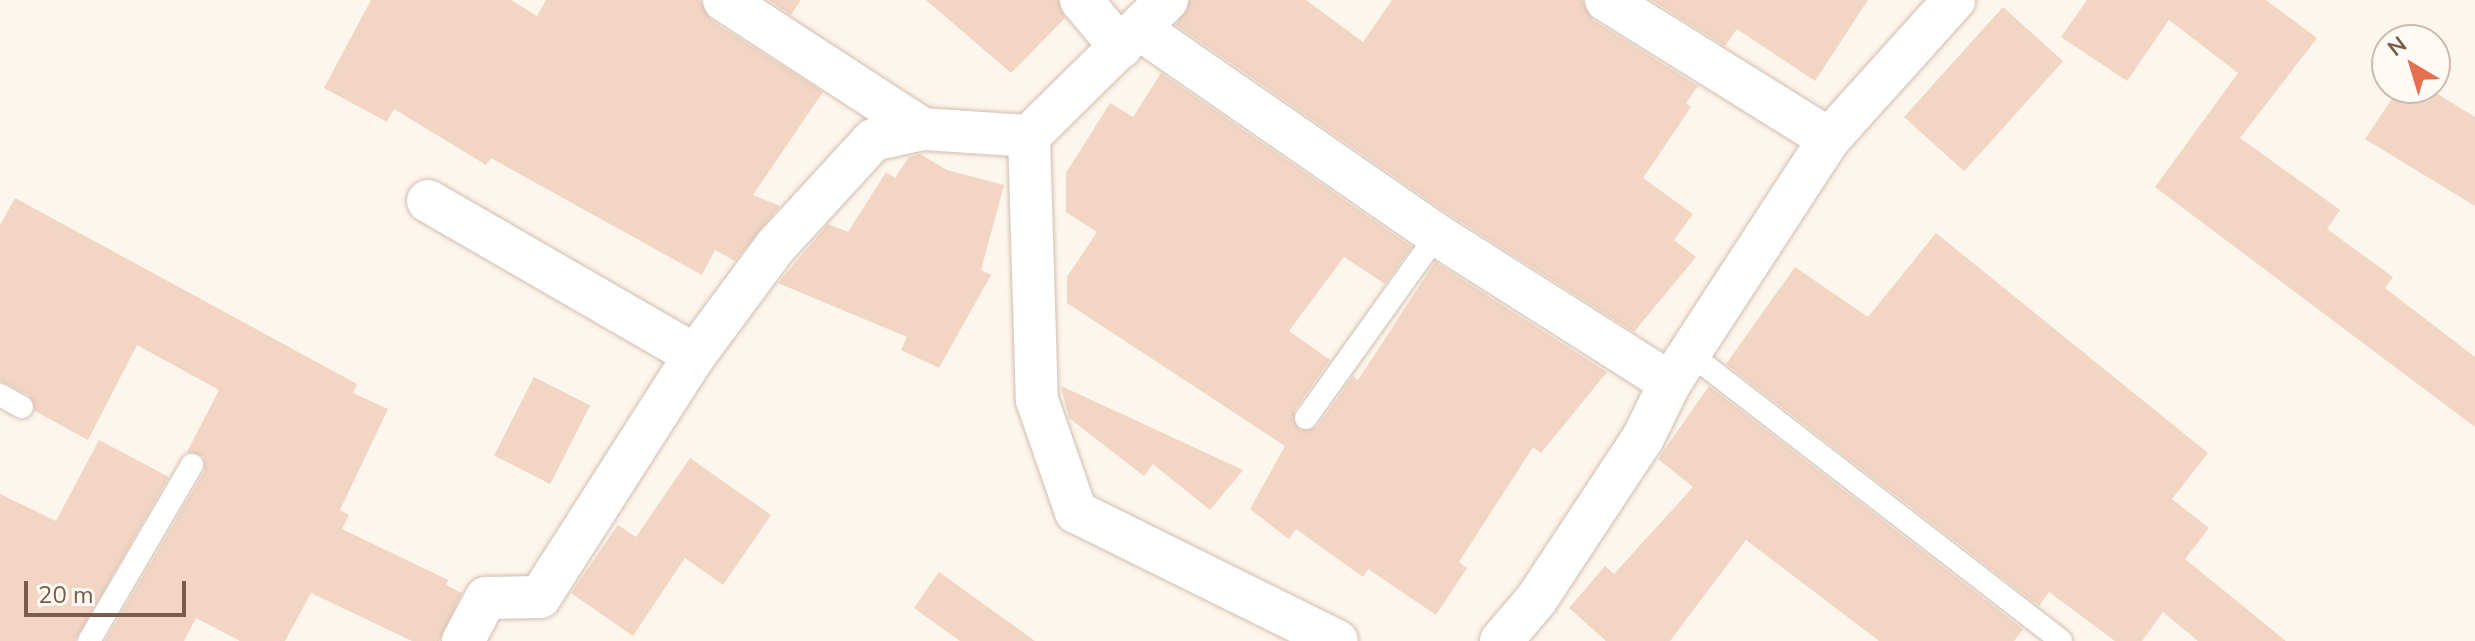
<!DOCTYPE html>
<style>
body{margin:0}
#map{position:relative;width:2475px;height:641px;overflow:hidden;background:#fdf6ec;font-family:"Nunito Sans",sans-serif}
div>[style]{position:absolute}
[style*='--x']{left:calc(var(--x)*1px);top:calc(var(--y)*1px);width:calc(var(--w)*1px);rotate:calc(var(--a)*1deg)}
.building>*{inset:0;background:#f3d5c3;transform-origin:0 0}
.roads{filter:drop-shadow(0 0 2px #d1beb0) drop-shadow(0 0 2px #d1beb0)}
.service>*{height:22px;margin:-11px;padding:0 11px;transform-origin:11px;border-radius:11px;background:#fff}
.minor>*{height:42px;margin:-21px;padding:0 21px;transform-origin:21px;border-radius:21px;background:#fff}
span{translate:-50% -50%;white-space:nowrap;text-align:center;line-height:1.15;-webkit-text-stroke:6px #fffaf3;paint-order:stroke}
.north{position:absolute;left:2371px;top:24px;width:80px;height:80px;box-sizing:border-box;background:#fffaf3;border:2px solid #cabbb1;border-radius:50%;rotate:322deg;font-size:22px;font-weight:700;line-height:32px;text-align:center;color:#7a5c4d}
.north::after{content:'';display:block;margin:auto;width:28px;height:36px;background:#e76f51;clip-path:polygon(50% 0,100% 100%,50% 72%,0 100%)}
.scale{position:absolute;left:24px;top:581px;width:162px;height:36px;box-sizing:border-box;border:4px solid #7a5c4d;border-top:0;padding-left:10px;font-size:24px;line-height:28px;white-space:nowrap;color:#7a5c4d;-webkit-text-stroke:6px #fffaf3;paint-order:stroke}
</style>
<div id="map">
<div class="building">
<i style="clip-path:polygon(371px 0,511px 0,537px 16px,546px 0,700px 0,711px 20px,823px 92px,753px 195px,780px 206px,735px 261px,715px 250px,702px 275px,491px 158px,486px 165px,394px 109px,387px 122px,324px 88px)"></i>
<i style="clip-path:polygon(768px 0,801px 0,791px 15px)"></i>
<i style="clip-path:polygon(926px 0,1058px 0,1065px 18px,1011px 73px)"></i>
<i style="clip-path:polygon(1190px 0,1306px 0,1363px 42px,1392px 0,1582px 0,1593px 20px,1698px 86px,1686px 103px,1691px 107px,1643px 178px,1693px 214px,1674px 240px,1696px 257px,1634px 332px,1450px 215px,1176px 25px)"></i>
<i style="clip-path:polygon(1651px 0,1868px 0,1815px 81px,1737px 29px,1725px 46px)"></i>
<i style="clip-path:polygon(2087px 0,2266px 0,2317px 38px,2240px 138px,2340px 210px,2327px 229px,2393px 277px,2385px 288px,2475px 357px,2475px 427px,2155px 187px,2238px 73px,2169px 20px,2127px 81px,2061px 37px)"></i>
<i style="left:2003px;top:7px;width:81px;height:148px;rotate:42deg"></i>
<i style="clip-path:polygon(1161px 73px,1412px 247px,1385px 284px,1344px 257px,1289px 331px,1330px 360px,1294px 411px,1299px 430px,1317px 427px,1353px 376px,1358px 380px,1435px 262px,1607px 372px,1541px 453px,1533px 447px,1459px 562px,1467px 568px,1436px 615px,1368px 569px,1363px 577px,1296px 529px,1289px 539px,1250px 509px,1285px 446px,1067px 303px,1067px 277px,1097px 232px,1066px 212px,1066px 173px,1110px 103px,1133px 117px)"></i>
<i style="clip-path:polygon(2399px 88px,2428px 88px,2475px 117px,2475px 206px,2365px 139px)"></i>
<i style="clip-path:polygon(920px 154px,947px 170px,1004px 185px,981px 270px,991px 275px,939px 368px,901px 350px,907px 337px,778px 283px,828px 224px,848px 232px,886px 172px,895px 178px,909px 157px)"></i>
<i style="clip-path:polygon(15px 198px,357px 384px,353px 393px,388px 409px,340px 510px,349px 515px,342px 529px,448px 580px,446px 585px,462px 593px,439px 641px,412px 641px,311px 593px,285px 641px,240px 641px,196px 618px,184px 641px,105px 641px,204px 472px,204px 457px,187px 452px,219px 390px,137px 345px,88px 440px,35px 411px,29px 395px,0 381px,0 225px)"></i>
<i style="clip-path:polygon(1936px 233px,2208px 453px,2172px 499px,2209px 528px,2185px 559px,2286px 641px,2198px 641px,2163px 612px,2142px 641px,2115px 641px,2049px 592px,2039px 606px,1726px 364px,1795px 267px,1868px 317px)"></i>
<i style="left:534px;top:377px;width:63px;height:88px;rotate:27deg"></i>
<i style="clip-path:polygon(1061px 386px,1109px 408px,1243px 470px,1210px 510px,1153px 464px,1144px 476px,1069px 418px)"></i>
<i style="clip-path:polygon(1709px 386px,2023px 629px,2014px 641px,1879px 641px,1746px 540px,1670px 641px,1606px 641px,1569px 608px,1605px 566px,1614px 574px,1693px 487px,1658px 459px)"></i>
<i style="clip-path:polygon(99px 440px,169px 477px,75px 641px,0 641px,0 494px,56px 521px)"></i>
<i style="clip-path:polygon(690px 458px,771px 515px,723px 585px,685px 558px,633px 636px,571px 593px,618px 525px,636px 537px)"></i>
<i style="clip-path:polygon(939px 572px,1035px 641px,960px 641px,914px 608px)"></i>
</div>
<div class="roads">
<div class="service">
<i style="--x:1689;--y:353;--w:470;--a:37.7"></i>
<i style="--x:0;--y:395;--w:25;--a:29"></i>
<i style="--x:1306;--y:418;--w:225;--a:-54.4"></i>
<i style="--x:89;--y:641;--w:204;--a:-59.7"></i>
</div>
<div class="minor">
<i style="--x:724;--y:0;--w:237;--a:33"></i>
<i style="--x:1081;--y:0;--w:62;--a:50.2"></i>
<i style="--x:1167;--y:0;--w:194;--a:135.4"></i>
<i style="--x:1029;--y:136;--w:264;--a:88.3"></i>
<i style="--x:1037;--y:400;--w:119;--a:70.8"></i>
<i style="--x:1076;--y:512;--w:291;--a:26.3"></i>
<i style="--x:1606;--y:0;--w:263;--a:31.9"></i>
<i style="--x:1141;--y:30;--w:360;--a:34.7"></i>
<i style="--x:1437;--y:235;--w:276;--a:32.4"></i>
<i style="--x:428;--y:201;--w:308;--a:30"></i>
<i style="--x:463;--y:641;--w:49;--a:-61.9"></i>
<i style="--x:486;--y:598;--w:54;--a:-1.1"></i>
<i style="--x:540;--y:597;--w:287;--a:-57.4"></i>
<i style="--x:695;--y:355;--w:134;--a:-53.5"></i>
<i style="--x:775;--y:247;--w:145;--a:-47.5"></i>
<i style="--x:873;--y:140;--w:51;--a:-12.4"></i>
<i style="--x:923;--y:129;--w:106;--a:3.8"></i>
<i style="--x:1501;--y:641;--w:54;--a:-49.5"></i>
<i style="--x:1536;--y:600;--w:194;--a:-56.6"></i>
<i style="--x:1643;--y:438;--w:61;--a:-63.9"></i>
<i style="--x:1670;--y:383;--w:291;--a:-56.9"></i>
<i style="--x:1829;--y:139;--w:187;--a:-48"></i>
</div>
</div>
<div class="north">N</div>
<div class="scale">20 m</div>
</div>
